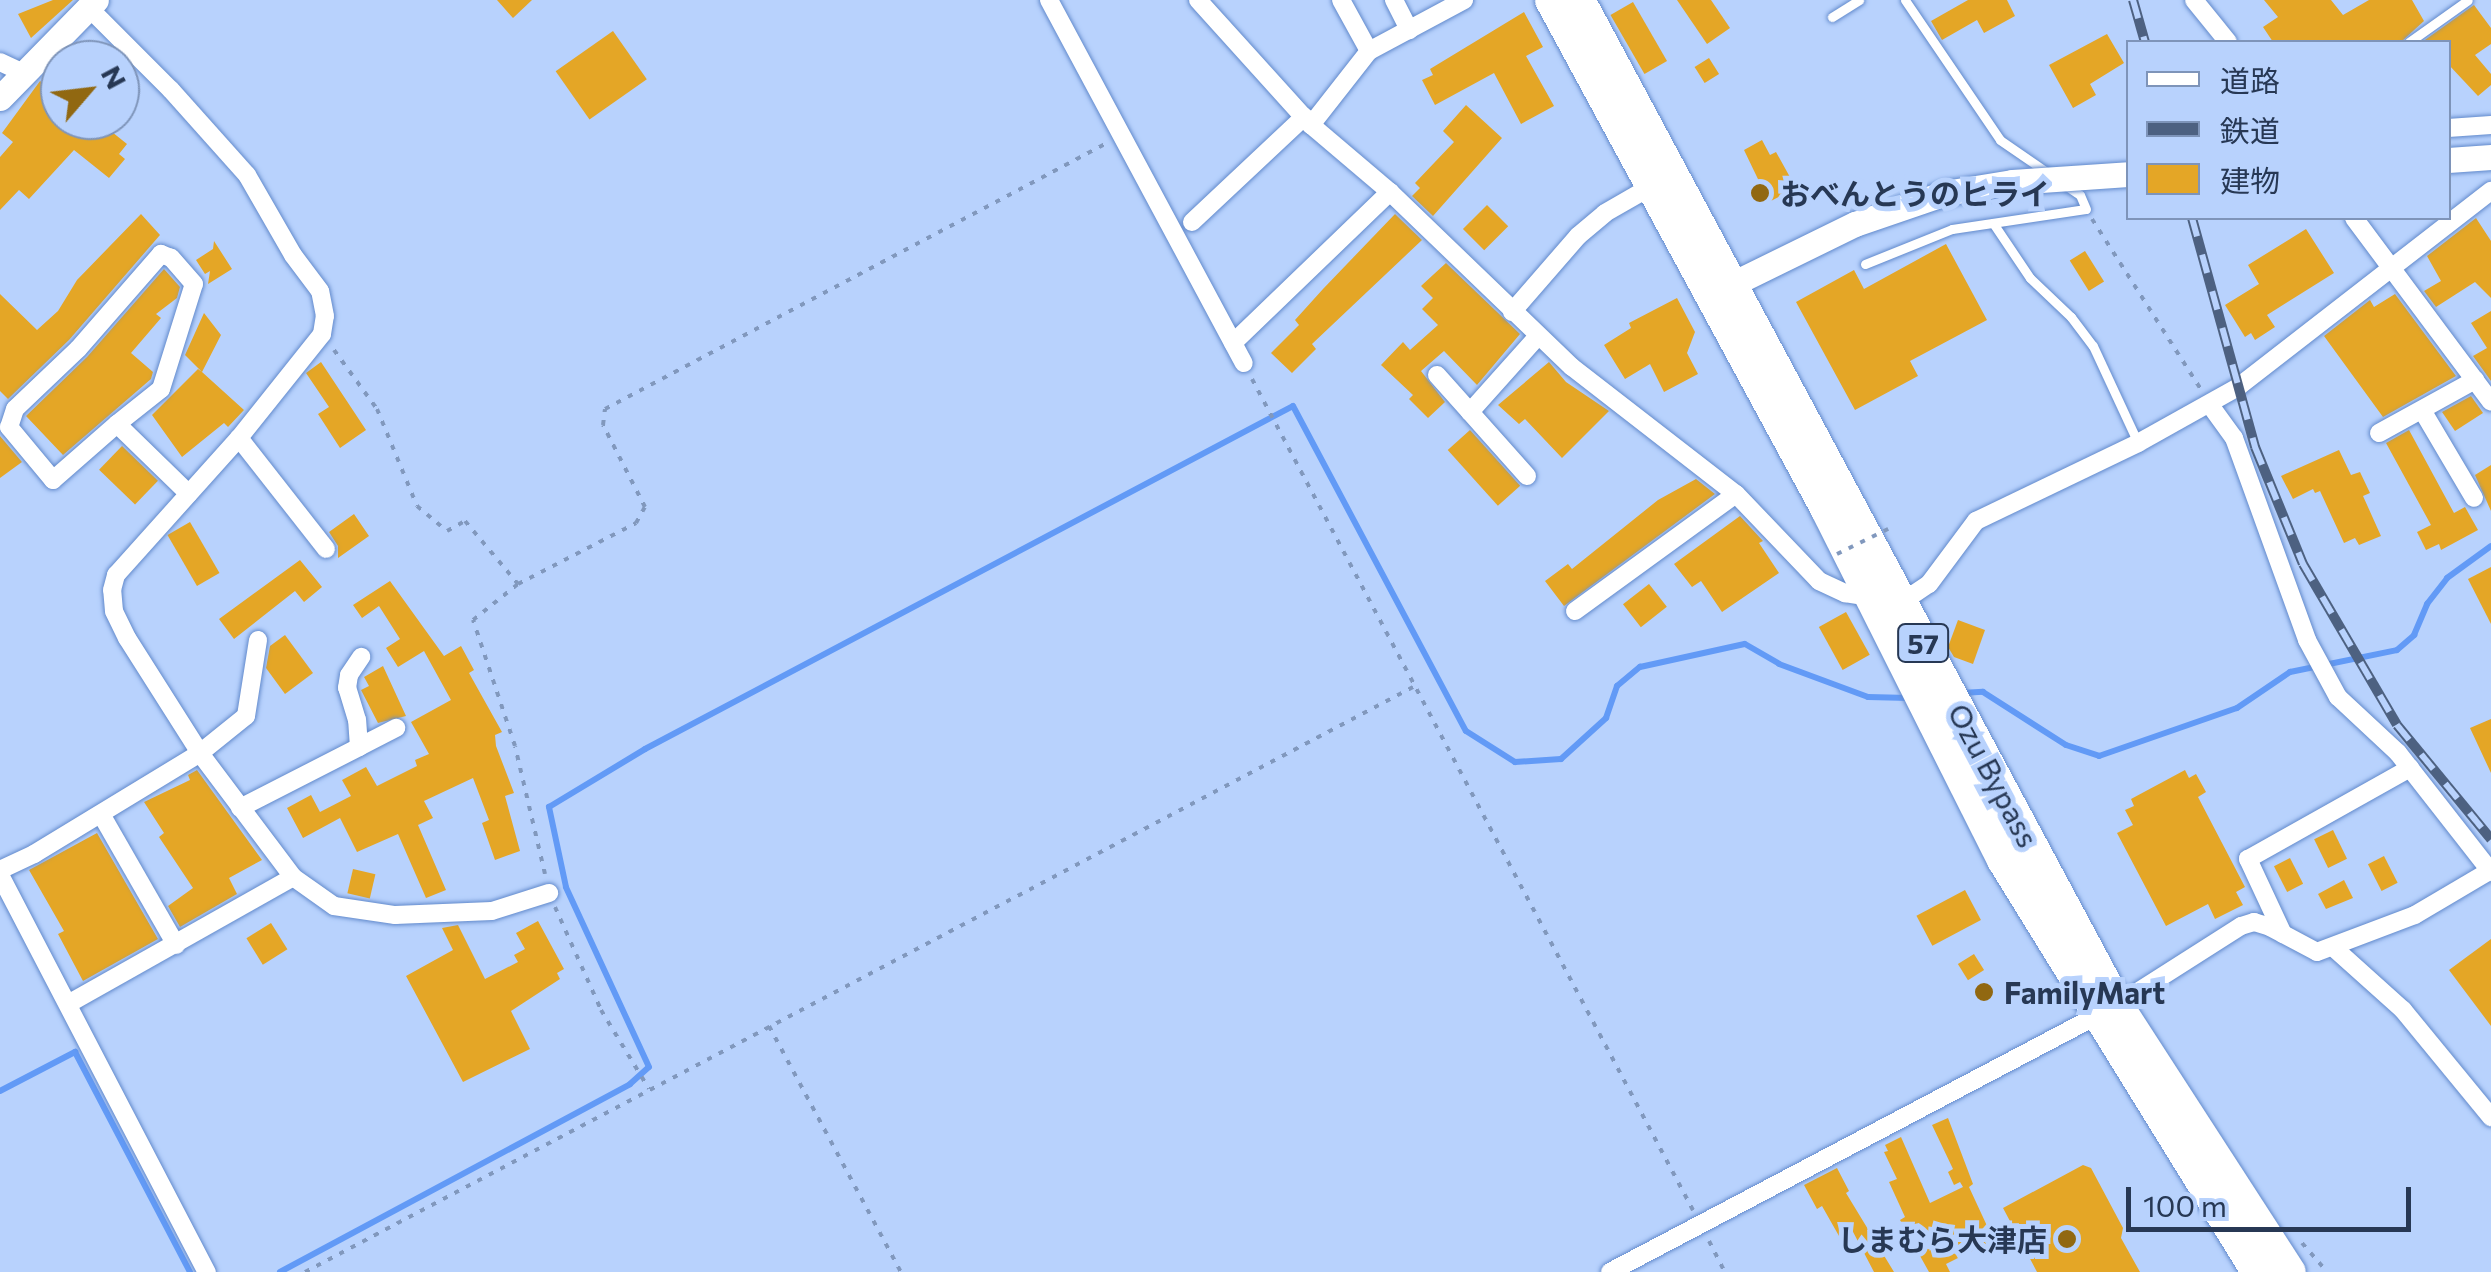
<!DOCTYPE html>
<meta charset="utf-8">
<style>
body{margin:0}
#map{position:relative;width:2491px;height:1272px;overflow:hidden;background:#b8d2fd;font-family:Commissioner,"Noto Sans JP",sans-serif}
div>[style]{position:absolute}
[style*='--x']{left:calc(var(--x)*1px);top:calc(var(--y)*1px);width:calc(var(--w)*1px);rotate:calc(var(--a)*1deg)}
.stream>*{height:6px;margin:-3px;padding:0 3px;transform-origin:3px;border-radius:3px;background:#629af6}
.building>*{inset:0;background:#e4a626;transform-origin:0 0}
.path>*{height:4px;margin-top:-2px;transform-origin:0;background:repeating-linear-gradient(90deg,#8198bd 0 5px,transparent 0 13px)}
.roads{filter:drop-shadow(0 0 2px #628acc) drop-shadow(0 0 2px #628acc)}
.lane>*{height:9px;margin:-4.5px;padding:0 4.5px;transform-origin:4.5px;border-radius:4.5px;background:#fff}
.street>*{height:18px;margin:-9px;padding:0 9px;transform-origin:9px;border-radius:9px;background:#fff}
.secondary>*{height:25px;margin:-12.5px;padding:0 12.5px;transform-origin:12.5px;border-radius:12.5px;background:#fff}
.highway>*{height:32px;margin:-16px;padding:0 16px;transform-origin:16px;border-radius:16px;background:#fff}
.rail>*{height:10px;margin-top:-5px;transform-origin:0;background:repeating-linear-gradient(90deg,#b8d2fd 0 19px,#4d6181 0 38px);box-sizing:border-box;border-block:2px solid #4d6181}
.path-bridge>*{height:4px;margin-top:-2px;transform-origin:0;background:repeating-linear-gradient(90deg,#8198bd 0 5px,transparent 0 13px)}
.bridges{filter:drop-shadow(0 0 2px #628acc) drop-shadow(0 0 2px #628acc)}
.secondary-bridge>*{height:25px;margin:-12.5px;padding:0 12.5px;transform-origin:12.5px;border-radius:12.5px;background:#fff}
.dots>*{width:28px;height:28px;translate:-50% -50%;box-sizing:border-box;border:5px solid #b8d2fd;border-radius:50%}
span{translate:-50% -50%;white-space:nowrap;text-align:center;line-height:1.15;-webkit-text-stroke:10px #b8d2fd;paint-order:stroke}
.shield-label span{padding:2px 8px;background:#b8d2fd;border:2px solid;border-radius:8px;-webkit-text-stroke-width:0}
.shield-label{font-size:28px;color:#273854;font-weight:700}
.poi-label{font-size:30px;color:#273854;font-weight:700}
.left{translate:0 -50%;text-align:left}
.right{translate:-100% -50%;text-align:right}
.street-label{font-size:30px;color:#273854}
.legend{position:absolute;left:2126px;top:40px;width:325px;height:180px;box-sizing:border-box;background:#b8d2fd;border:2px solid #7e94b9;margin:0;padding:12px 18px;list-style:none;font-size:30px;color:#273854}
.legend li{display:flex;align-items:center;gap:20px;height:50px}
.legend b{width:50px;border:2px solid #7e94b9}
.north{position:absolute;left:40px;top:40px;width:100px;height:100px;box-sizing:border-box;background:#b8d2fd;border:2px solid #7e94b9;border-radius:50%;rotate:62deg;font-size:28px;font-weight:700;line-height:40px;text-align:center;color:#273854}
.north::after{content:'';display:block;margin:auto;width:35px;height:45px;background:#916811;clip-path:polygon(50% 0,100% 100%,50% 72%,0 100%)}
.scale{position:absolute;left:2126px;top:1187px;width:285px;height:45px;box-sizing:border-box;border:5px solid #273854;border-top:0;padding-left:12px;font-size:30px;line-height:35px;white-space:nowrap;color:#273854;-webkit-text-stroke:8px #b8d2fd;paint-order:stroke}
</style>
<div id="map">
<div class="stream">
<i style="--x:1961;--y:693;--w:22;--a:-3"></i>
<i style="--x:1983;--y:692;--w:98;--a:32.6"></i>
<i style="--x:2066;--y:745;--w:35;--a:18"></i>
<i style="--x:2099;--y:756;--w:146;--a:-19.2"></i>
<i style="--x:2237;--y:708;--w:64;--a:-34.2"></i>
<i style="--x:2290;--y:672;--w:109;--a:-11.6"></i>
<i style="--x:2397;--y:650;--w:23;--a:-41"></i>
<i style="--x:2414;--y:635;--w:34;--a:-67"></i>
<i style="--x:2427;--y:604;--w:33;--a:-52"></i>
<i style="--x:2447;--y:578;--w:54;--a:-36"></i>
<i style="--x:0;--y:1091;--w:85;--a:-27.5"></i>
<i style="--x:75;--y:1052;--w:248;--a:62.4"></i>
<i style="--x:280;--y:1272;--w:397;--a:-28.2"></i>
<i style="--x:630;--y:1084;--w:25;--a:-42"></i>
<i style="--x:649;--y:1067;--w:198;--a:-114.8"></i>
<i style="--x:566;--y:887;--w:82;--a:-102"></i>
<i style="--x:549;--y:807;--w:112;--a:-31.1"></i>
<i style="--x:645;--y:749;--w:733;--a:-27.89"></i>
<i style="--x:1293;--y:406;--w:368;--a:62"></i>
<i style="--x:1466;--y:731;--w:58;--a:32.3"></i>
<i style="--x:1515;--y:762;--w:46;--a:-3.7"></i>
<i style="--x:1561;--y:759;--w:61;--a:-42.3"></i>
<i style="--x:1606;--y:718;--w:34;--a:-71"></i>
<i style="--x:1617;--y:686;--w:30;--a:-40"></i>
<i style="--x:1640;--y:667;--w:107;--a:-12.4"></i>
<i style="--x:1745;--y:644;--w:39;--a:30"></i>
<i style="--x:1779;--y:664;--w:95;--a:20.3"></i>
<i style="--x:1868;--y:697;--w:41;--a:1.4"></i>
</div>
<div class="building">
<i style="clip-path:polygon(53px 0,73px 0,31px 38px,18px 14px)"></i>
<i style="clip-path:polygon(497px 0,532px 0,513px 18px)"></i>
<i style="clip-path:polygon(1677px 0,1711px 0,1730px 28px,1707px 44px)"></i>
<i style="clip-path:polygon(2007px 0,2015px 16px,1984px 33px,1977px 20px,1942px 40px,1931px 21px,1968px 0)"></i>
<i style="clip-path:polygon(2264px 0,2331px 0,2343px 15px,2369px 0,2412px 0,2424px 21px,2401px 42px,2273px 42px,2263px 27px,2278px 17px)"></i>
<i style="left:1633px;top:2px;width:68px;height:26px;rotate:60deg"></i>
<i style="clip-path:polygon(2474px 5px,2491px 28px,2491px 44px,2475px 55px,2491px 74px,2491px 85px,2478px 96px,2448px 64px,2448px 42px,2422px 42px)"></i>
<i style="clip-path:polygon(1524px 12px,1543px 47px,1526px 56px,1554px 106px,1521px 124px,1494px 73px,1435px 105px,1422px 80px,1433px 75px,1430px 69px)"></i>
<i style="left:613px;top:31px;width:59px;height:70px;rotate:55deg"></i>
<i style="clip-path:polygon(2107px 34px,2124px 63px,2090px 84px,2096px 95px,2073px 108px,2049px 65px)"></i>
<i style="left:1709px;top:58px;width:19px;height:17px;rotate:58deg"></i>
<i style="clip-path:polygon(40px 81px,60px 94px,60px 120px,97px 120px,127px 144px,119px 154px,125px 159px,109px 178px,74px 150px,29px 199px,19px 190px,0 210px,0 157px,13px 142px,2px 133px)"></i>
<i style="clip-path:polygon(1466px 105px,1502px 138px,1433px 216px,1412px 196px,1420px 188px,1415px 183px,1454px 142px,1443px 131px)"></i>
<i style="clip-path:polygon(1762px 140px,1770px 155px,1776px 152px,1796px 188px,1769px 202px,1744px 150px)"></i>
<i style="left:1487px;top:205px;width:30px;height:34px;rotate:45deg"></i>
<i style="clip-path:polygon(141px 214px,160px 235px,69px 340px,8px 399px,0 391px,0 294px,37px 330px,58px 311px,77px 280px)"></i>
<i style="clip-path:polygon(1395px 214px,1422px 240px,1312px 344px,1316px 349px,1292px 373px,1271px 353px,1299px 325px,1295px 320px,1323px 289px)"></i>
<i style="clip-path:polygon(2476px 218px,2491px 241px,2491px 298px,2475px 282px,2436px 307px,2424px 291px,2441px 281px,2427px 256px)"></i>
<i style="clip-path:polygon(2306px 229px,2334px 273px,2267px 315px,2275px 327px,2255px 340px,2251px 333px,2245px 337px,2225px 305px,2259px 284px,2248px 265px)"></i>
<i style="clip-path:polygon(214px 241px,232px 269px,208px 284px,210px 271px,205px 274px,196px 260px,213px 249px)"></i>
<i style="clip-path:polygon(1946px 244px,1987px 320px,1910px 361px,1918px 376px,1855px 410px,1796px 302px,1854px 270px,1864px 289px)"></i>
<i style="left:2085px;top:251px;width:36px;height:18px;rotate:58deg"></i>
<i style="clip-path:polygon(1446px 263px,1520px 334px,1477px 385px,1444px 351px,1421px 371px,1445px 402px,1428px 418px,1409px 399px,1413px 395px,1381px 365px,1403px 342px,1410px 350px,1438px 325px,1422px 309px,1433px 298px,1421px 286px)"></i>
<i style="clip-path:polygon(164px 269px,180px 287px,177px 298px,156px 314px,161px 318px,131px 353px,153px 372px,151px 379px,63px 455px,26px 416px,87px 357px)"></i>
<i style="clip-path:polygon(2395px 294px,2456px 376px,2383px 417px,2324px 336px,2370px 300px,2374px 307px)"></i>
<i style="clip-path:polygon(1677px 298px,1695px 332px,1687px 353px,1698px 374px,1664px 392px,1650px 364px,1625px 379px,1604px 345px,1631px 328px,1629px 323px)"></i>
<i style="clip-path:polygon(2491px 311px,2491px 381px,2473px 356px,2487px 348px,2471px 323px)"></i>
<i style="clip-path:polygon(204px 313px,221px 335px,202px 372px,244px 410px,228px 427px,224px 423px,182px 457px,152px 415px,198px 369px,202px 372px,185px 355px)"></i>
<i style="clip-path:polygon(321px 362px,366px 430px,340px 448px,318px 414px,329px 407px,306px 373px)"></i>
<i style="clip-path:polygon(1549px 362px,1566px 382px,1609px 411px,1562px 458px,1525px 419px,1519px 424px,1498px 405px)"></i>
<i style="clip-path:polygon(2471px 396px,2483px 413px,2455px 431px,2442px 412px)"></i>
<i style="left:1470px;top:430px;width:75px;height:30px;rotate:48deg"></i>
<i style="clip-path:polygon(2409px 430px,2454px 513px,2465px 507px,2478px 530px,2441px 550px,2439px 544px,2426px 550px,2417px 532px,2431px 525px,2386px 443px)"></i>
<i style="clip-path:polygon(0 436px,22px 462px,0 478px)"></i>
<i style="left:122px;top:446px;width:50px;height:33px;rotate:44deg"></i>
<i style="clip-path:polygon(2339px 450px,2351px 475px,2360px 472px,2370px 493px,2363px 496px,2381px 536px,2359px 545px,2355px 538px,2344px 543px,2320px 491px,2315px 493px,2313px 489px,2293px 499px,2281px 476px)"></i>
<i style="clip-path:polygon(2491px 465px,2491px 511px,2475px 475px)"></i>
<i style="clip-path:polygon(1696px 479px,1715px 494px,1564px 606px,1545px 581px,1568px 564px,1572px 569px,1658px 500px)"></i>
<i style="clip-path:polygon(354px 514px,369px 536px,338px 558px,338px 546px,329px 532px)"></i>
<i style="clip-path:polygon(1740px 516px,1763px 541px,1759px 543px,1779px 573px,1722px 612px,1701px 581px,1692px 587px,1674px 564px)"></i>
<i style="left:190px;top:522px;width:59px;height:26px;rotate:60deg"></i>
<i style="clip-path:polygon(300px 560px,322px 587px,304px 602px,295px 591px,234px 639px,219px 619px)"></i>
<i style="clip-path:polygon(2491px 567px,2491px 624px,2468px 579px)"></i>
<i style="clip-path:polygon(390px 581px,444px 656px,461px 646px,474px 670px,469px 673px,502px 732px,495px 735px,496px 746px,514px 793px,505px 796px,520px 851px,495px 860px,482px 823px,489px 820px,473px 778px,424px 801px,433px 818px,418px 825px,446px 890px,426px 898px,398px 834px,357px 852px,340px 818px,303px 838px,287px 808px,311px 795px,320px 812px,351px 796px,342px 780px,366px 767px,377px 786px,417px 766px,415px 760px,429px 754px,411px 722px,451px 700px,424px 651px,398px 667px,386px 648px,400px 639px,379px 606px,362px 618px,353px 605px)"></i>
<i style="left:1649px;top:584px;width:29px;height:33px;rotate:52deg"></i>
<i style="left:1846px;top:612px;width:49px;height:31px;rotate:61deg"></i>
<i style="clip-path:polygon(1958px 620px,1985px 630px,1973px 664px,1954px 657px,1948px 647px)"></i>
<i style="clip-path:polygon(285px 635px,313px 673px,285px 694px,266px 668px,270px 646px)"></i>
<i style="clip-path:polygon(383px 666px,406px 716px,378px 723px,361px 690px,369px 686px,364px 677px)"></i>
<i style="clip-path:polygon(2491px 719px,2491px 773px,2470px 728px)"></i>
<i style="clip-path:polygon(197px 770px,262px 860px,229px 878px,237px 894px,180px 927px,168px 906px,193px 888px,159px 837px,164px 833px,144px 802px,190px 780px,188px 775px)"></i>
<i style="clip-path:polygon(2185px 770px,2189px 778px,2196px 774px,2206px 792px,2198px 797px,2245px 887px,2236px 892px,2243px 905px,2215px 919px,2208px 904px,2166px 926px,2117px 833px,2133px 825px,2125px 810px,2134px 806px,2131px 799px)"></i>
<i style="left:2333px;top:830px;width:32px;height:21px;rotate:64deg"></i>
<i style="clip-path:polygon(97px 833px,158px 939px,83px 981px,58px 934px,64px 931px,29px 870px)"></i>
<i style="left:2384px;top:856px;width:30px;height:18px;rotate:63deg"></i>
<i style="left:2290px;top:858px;width:29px;height:18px;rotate:63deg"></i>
<i style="left:353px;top:869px;width:23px;height:25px;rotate:13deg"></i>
<i style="clip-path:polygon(2344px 880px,2353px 898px,2326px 909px,2318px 894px)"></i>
<i style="left:1965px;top:890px;width:34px;height:55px;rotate:62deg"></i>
<i style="clip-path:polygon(538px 921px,564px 969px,557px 973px,560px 979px,511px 1011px,530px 1049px,463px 1082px,406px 976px,453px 950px,442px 928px,458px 925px,485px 979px,518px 962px,514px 955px,525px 949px,516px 933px)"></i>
<i style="left:271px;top:923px;width:31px;height:29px;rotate:58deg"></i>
<i style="clip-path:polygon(2491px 939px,2491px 1026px,2449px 970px)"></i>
<i style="left:1974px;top:954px;width:19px;height:19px;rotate:58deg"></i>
<i style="clip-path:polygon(1948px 1118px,1973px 1184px,1969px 1187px,1988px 1228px,1980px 1232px,1986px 1244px,1946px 1264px,1950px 1272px,1929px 1272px,1900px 1220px,1905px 1217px,1889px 1182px,1897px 1179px,1884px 1152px,1888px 1151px,1885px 1145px,1901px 1137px,1930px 1203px,1963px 1187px,1960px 1182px,1954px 1185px,1948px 1172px,1953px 1169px,1932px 1125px)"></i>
<i style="clip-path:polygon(2083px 1165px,2091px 1168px,2123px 1228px,2121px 1238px,2140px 1272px,2037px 1272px,2003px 1208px)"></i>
<i style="clip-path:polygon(1837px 1168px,1849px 1191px,1846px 1193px,1894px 1272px,1874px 1272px,1851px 1228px,1839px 1236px,1822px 1206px,1817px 1209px,1804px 1185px)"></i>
</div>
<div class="path">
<i style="--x:2092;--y:219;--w:201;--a:57.4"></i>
<i style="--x:334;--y:350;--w:73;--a:53.9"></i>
<i style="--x:377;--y:409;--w:105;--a:67.6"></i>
<i style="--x:417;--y:506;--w:39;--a:40"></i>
<i style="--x:447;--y:531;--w:21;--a:-29"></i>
<i style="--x:465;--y:521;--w:82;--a:49.9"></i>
<i style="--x:1252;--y:379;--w:941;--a:62.05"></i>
<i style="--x:545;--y:874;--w:131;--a:-103.2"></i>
<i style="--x:515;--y:746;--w:133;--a:-108.4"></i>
<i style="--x:473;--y:620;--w:58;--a:-38.7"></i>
<i style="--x:518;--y:584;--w:133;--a:-27.3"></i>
<i style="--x:636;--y:523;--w:18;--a:-61"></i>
<i style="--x:645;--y:507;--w:92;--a:-117.1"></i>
<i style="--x:603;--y:425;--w:16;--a:-83"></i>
<i style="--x:605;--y:409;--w:568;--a:-27.92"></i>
<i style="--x:555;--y:907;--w:113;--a:65.9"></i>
<i style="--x:601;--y:1010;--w:92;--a:58.7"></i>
<i style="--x:769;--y:1026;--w:279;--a:61.8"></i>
<i style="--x:1709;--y:1241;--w:35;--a:63"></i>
<i style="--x:2302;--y:1243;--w:38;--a:49"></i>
<i style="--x:305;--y:1272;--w:1253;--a:-27.83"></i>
</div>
<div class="roads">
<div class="lane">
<i style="--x:1905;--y:0;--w:169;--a:55.8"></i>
<i style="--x:2000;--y:140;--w:58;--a:34.5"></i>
<i style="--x:1832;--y:17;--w:32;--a:-32"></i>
<i style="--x:2409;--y:42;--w:72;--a:-35.4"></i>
<i style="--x:1993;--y:223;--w:66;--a:56.1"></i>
<i style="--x:2030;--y:278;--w:57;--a:43.6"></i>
<i style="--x:2071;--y:317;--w:36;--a:53"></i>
<i style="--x:2093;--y:346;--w:107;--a:65.1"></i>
<i style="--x:1865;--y:264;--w:94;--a:-21.9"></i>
<i style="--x:1952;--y:229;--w:135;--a:-8.5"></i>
<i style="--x:2086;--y:209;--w:15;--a:-113"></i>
<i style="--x:2080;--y:195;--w:18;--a:-146"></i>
</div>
<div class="street">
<i style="--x:1049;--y:0;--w:412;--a:61.8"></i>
<i style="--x:1198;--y:0;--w:169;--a:47.9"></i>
<i style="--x:1311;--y:125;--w:104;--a:40.3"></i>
<i style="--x:1390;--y:192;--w:252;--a:43.9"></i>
<i style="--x:1572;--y:367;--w:207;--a:37.8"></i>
<i style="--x:1736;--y:494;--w:120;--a:46.3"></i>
<i style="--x:1819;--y:581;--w:29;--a:25"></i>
<i style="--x:1845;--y:593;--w:58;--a:9"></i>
<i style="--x:1902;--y:602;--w:32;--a:-34"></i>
<i style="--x:1929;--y:584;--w:79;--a:-53.3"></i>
<i style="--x:1976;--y:521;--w:180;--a:-25.7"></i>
<i style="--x:2138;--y:443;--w:115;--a:-29.2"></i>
<i style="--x:2238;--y:387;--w:320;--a:-37.8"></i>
<i style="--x:1394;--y:0;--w:34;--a:63"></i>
<i style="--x:2194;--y:0;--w:54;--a:51"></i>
<i style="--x:1369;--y:51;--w:108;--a:-28.2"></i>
<i style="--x:0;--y:62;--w:26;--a:25"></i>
<i style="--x:1311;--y:125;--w:94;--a:-51.9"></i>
<i style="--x:1369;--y:51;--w:58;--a:-118.8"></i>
<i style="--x:2448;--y:128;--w:43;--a:-4"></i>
<i style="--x:2354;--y:218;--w:229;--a:53.3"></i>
<i style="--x:1192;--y:222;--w:154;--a:-43.2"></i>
<i style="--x:1512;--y:312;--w:101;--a:-49"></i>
<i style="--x:1578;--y:236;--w:35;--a:-40"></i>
<i style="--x:1605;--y:213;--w:54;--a:-29.9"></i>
<i style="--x:1233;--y:343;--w:218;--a:-43.9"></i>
<i style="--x:1437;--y:375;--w:50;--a:48.3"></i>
<i style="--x:2210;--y:405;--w:41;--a:54"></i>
<i style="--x:2234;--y:438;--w:215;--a:70.1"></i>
<i style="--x:2307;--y:640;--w:65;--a:61.5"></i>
<i style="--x:2338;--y:697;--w:82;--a:43"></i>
<i style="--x:2398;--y:753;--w:151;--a:52"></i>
<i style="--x:2422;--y:410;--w:102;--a:59.4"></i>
<i style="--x:117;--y:424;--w:56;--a:-38.5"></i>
<i style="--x:161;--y:389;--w:110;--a:-72.6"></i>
<i style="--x:194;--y:284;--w:35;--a:-131"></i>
<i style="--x:171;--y:258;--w:11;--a:-158"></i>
<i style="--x:161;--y:254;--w:126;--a:131.1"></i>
<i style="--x:78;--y:349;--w:87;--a:136.4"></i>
<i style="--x:15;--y:409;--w:19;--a:108"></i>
<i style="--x:9;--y:427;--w:69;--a:50.3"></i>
<i style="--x:53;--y:480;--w:85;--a:-41.2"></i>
<i style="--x:117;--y:424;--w:100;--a:44.2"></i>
<i style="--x:2379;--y:433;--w:110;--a:-28.9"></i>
<i style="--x:239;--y:438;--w:141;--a:51.9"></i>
<i style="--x:1527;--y:476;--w:86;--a:-131.7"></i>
<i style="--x:1470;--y:412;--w:102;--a:-48.2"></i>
<i style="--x:1575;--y:611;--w:199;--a:-36"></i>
<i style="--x:359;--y:747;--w:42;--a:-27.2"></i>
<i style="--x:240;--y:808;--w:134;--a:-27.1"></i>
<i style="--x:359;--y:747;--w:27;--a:-94"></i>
<i style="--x:357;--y:720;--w:34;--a:-107"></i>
<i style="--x:347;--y:688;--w:13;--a:-81"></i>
<i style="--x:349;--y:675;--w:22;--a:-56"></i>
<i style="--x:101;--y:814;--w:151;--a:60.2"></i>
<i style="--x:0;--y:870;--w:38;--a:-25"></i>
<i style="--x:34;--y:854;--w:194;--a:-31.3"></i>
<i style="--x:200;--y:753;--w:136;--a:-122.4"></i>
<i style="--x:127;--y:638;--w:30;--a:-116"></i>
<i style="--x:114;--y:611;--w:21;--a:-95"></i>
<i style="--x:112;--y:590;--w:16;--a:-75"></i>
<i style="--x:116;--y:575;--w:184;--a:-48.1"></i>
<i style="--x:239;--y:438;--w:133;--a:-51.4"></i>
<i style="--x:322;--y:334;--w:18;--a:-81"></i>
<i style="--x:325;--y:316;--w:25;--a:-101"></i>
<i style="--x:320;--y:291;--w:45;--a:-126.9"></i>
<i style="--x:293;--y:255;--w:92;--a:-119.9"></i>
<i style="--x:247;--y:175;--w:114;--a:-131.8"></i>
<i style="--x:171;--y:90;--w:116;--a:-135"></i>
<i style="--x:0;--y:875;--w:448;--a:62.5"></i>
<i style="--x:293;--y:877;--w:50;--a:35.3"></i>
<i style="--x:334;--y:906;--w:62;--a:8.4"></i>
<i style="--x:395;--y:915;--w:97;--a:-2.4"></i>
<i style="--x:492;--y:911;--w:60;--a:-17.5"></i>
<i style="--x:2283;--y:934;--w:83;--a:-115"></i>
<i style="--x:2248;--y:859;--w:186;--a:-29.3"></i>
<i style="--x:2334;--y:948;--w:93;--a:41.9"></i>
<i style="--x:2403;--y:1010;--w:139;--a:50.6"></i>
<i style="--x:68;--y:1004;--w:258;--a:-29.4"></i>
<i style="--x:293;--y:877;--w:155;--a:-126.9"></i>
<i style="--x:200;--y:753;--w:59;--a:-38.8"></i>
<i style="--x:246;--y:716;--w:77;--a:-81"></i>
<i style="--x:1610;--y:1272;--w:573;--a:-27.77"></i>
<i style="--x:2117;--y:1005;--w:147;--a:-32.5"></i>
<i style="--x:2241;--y:926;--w:14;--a:-17"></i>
<i style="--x:2254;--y:922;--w:17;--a:17"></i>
<i style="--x:2270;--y:927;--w:53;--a:28"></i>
<i style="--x:2317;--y:952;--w:105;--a:-20.7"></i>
<i style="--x:2415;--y:915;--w:88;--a:-30.6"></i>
</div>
<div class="secondary">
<i style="--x:0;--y:98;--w:137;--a:-45.6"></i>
<i style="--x:2448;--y:160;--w:43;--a:-4"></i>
<i style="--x:1716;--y:292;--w:155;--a:-26.1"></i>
<i style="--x:1855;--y:224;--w:95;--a:-19"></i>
</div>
<div class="highway">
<i style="--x:1551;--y:0;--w:578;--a:61.57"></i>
<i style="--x:1826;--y:508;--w:394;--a:63.3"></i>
<i style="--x:2003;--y:860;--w:484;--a:58.3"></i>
<i style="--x:1579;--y:0;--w:1140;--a:61.84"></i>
<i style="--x:2117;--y:1005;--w:318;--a:57.1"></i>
</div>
</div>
<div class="rail">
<i style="--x:2133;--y:0;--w:44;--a:74.1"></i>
<i style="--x:2192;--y:218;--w:238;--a:74.6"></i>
<i style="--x:2255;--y:447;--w:126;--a:67.7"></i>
<i style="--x:2303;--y:564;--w:186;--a:59.7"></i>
<i style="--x:2397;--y:725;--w:148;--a:50.5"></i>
</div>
<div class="path-bridge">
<i style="--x:1837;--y:554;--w:59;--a:-26.1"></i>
</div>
<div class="bridges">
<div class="secondary-bridge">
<i style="--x:1945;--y:193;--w:68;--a:-9.3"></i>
<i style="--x:2012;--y:182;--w:116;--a:-3.9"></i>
</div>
</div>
<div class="dots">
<i style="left:1760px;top:193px;background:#916811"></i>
<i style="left:1984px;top:992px;background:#916811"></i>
<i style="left:2067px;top:1239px;background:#916811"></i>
</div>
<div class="shield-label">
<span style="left:1923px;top:643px">57</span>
</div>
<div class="poi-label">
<span class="left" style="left:1780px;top:193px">おべんとうのヒライ</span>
<span class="left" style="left:2004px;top:992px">FamilyMart</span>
<span class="right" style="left:2047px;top:1239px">しまむら大津店</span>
</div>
<div class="street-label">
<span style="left:1994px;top:775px;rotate:62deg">Ozu Bypass</span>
</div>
<ul class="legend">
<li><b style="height:12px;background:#fff"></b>道路</li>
<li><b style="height:12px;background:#4d6181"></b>鉄道</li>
<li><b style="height:28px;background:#e4a626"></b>建物</li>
</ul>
<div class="north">N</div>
<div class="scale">100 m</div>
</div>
